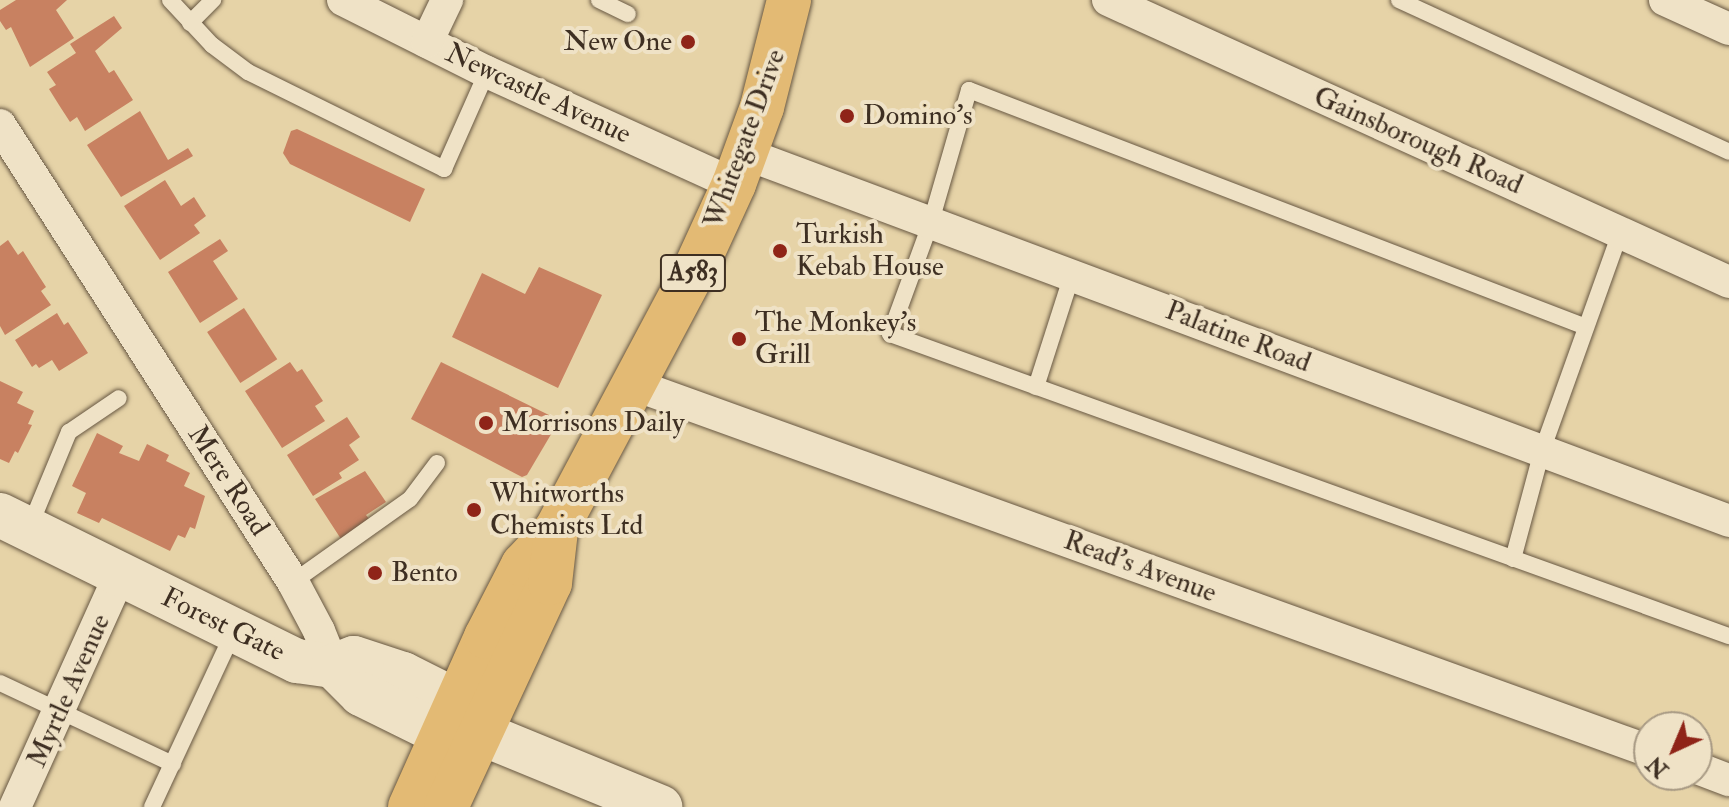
<!DOCTYPE html>
<style>
body{margin:0}
#map{position:relative;width:1729px;height:807px;overflow:hidden;background:#e6d3a7;font-family:"IM FELL Double Pica",serif}
div>[style]{position:absolute}
[style*='--x']{left:calc(var(--x)*1px);top:calc(var(--y)*1px);width:calc(var(--w)*1px);rotate:calc(var(--a)*1deg)}
.building>*{inset:0;background:#c88161;transform-origin:0 0}
.roads{filter:drop-shadow(0 0 2px #685843) drop-shadow(0 0 2px #685843)}
.lane>*{height:16px;margin:-8px;padding:0 8px;transform-origin:8px;border-radius:8px;background:#efe2c6}
.street>*{height:32px;margin:-16px;padding:0 16px;transform-origin:16px;border-radius:16px;background:#efe2c6}
.secondary>*{height:44px;margin:-22px;padding:0 22px;transform-origin:22px;border-radius:22px;background:#efe2c6}
.primary>*{height:44px;margin:-22px;padding:0 22px;transform-origin:22px;border-radius:22px;background:#e3ba74}
.dots>*{width:22px;height:22px;translate:-50% -50%;box-sizing:border-box;border:4px solid #efe2c6;border-radius:50%}
span{translate:-50% -50%;white-space:nowrap;text-align:center;line-height:1.15;-webkit-text-stroke:8px #efe2c6;paint-order:stroke}
.shield-label span{padding:2px 6px;background:#efe2c6;border:2px solid;border-radius:6px;-webkit-text-stroke-width:0}
.shield-label{font-size:26px;color:#3e2f22;font-weight:700}
.poi-label{font-size:28px;color:#3e2f22}
.right{translate:-100% -50%;text-align:right}
.left{translate:0 -50%;text-align:left}
.street-label{font-size:28px;color:#3e2f22}
.north{position:absolute;left:1633px;top:711px;width:80px;height:80px;box-sizing:border-box;background:#efe2c6;border:2px solid #a89a84;border-radius:50%;rotate:224deg;font-size:22px;font-weight:700;line-height:32px;text-align:center;color:#3e2f22}
.north::after{content:'';display:block;margin:auto;width:28px;height:36px;background:#8f2418;clip-path:polygon(50% 0,100% 100%,50% 72%,0 100%)}
</style>
<div id="map">
<div class="building">
<i style="clip-path:polygon(16px 0,67px 0,56px 10px,74px 38px,30px 67px,11px 27px,6px 30px,0 21px,0 10px)"></i>
<i style="clip-path:polygon(114px 16px,122px 28px,95px 51px,109px 73px,114px 70px,133px 100px,85px 131px,77px 117px,70px 122px,59px 105px,49px 89px,56px 85px,47px 72px,76px 53px,70px 44px)"></i>
<i style="clip-path:polygon(140px 111px,168px 160px,188px 148px,193px 156px,121px 197px,87px 145px)"></i>
<i style="clip-path:polygon(297px 129px,425px 189px,410px 222px,290px 164px,283px 153px,291px 131px)"></i>
<i style="clip-path:polygon(165px 180px,181px 206px,194px 197px,206px 216px,194px 225px,200px 233px,160px 260px,124px 206px)"></i>
<i style="clip-path:polygon(220px 239px,228px 251px,213px 261px,238px 299px,200px 323px,168px 272px)"></i>
<i style="clip-path:polygon(8px 240px,18px 255px,23px 251px,35px 270px,46px 287px,41px 291px,51px 305px,5px 335px,0 326px,0 246px)"></i>
<i style="clip-path:polygon(539px 267px,602px 295px,558px 388px,452px 337px,482px 273px,525px 294px)"></i>
<i style="left:244px;top:308px;width:61px;height:44px;rotate:57deg"></i>
<i style="clip-path:polygon(57px 313px,64px 325px,68px 322px,88px 353px,59px 371px,52px 360px,39px 368px,36px 364px,32px 367px,15px 340px)"></i>
<i style="clip-path:polygon(290px 362px,297px 372px,302px 369px,323px 401px,315px 406px,325px 421px,282px 448px,245px 391px)"></i>
<i style="clip-path:polygon(441px 362px,551px 416px,553px 431px,527px 475px,522px 477px,411px 419px)"></i>
<i style="clip-path:polygon(0 381px,23px 392px,17px 403px,34px 411px,28px 424px,32px 425px,18px 453px,15px 451px,9px 463px,0 459px)"></i>
<i style="clip-path:polygon(347px 417px,360px 437px,349px 445px,359px 460px,339px 473px,342px 478px,313px 496px,287px 455px)"></i>
<i style="clip-path:polygon(97px 433px,123px 446px,119px 453px,139px 461px,147px 444px,169px 455px,166px 461px,190px 473px,184px 486px,205px 496px,195px 529px,190px 527px,185px 538px,178px 535px,170px 551px,102px 518px,99px 523px,77px 513px,86px 493px,72px 486px)"></i>
<i style="clip-path:polygon(365px 471px,386px 502px,366px 515px,370px 520px,341px 539px,315px 499px)"></i>
</div>
<div class="roads">
<div class="lane">
<i style="--x:170;--y:0;--w:62;--a:47"></i>
<i style="--x:212;--y:45;--w:45;--a:36.9"></i>
<i style="--x:248;--y:72;--w:219;--a:26.3"></i>
<i style="--x:444;--y:169;--w:106;--a:-66.1"></i>
<i style="--x:599;--y:0;--w:32;--a:26"></i>
<i style="--x:1399;--y:0;--w:363;--a:24.7"></i>
<i style="--x:190;--y:23;--w:33;--a:-45"></i>
<i style="--x:1586;--y:327;--w:661;--a:-158.99"></i>
<i style="--x:969;--y:90;--w:137;--a:106.1"></i>
<i style="--x:931;--y:222;--w:119;--a:110.1"></i>
<i style="--x:890;--y:334;--w:892;--a:19.8"></i>
<i style="--x:1036;--y:387;--w:118;--a:-72.2"></i>
<i style="--x:30;--y:526;--w:102;--a:-67.5"></i>
<i style="--x:69;--y:432;--w:60;--a:-34.2"></i>
<i style="--x:1513;--y:559;--w:112;--a:-75"></i>
<i style="--x:1542;--y:451;--w:232;--a:-70.3"></i>
<i style="--x:293;--y:582;--w:143;--a:-35.4"></i>
<i style="--x:410;--y:499;--w:45;--a:-53.1"></i>
<i style="--x:0;--y:683;--w:191;--a:25.1"></i>
<i style="--x:152;--y:807;--w:194;--a:-65"></i>
</div>
<div class="street">
<i style="--x:343;--y:0;--w:161;--a:26.6"></i>
<i style="--x:487;--y:72;--w:271;--a:24.4"></i>
<i style="--x:1108;--y:0;--w:682;--a:24.42"></i>
<i style="--x:1665;--y:0;--w:70;--a:24.4"></i>
<i style="--x:427;--y:42;--w:47;--a:-64.5"></i>
<i style="--x:0;--y:125;--w:543;--a:57.33"></i>
<i style="--x:293;--y:582;--w:55;--a:62"></i>
<i style="--x:319;--y:631;--w:38;--a:68"></i>
<i style="--x:746;--y:154;--w:1049;--a:20.47"></i>
<i style="--x:632;--y:384;--w:1081;--a:19.84"></i>
<i style="--x:1697;--y:768;--w:34;--a:21"></i>
<i style="--x:15;--y:807;--w:256;--a:-65.7"></i>
</div>
<div class="secondary">
<i style="--x:0;--y:515;--w:331;--a:26.2"></i>
<i style="--x:297;--y:661;--w:36;--a:8"></i>
<i style="--x:333;--y:666;--w:22;--a:-21"></i>
<i style="--x:354;--y:658;--w:52;--a:18.1"></i>
<i style="--x:403;--y:674;--w:60;--a:26.6"></i>
<i style="--x:457;--y:701;--w:39;--a:54"></i>
<i style="--x:333;--y:666;--w:40;--a:45"></i>
<i style="--x:361;--y:694;--w:90;--a:26.3"></i>
<i style="--x:442;--y:734;--w:38;--a:-2"></i>
<i style="--x:480;--y:733;--w:195;--a:22.3"></i>
</div>
<div class="primary">
<i style="--x:410;--y:807;--w:186;--a:-65.9"></i>
<i style="--x:486;--y:637;--w:81;--a:-62.8"></i>
<i style="--x:523;--y:565;--w:48;--a:-46.7"></i>
<i style="--x:556;--y:530;--w:298;--a:-62"></i>
<i style="--x:696;--y:267;--w:91;--a:-65.4"></i>
<i style="--x:734;--y:184;--w:82;--a:-70"></i>
<i style="--x:762;--y:107;--w:110;--a:-75.8"></i>
<i style="--x:446;--y:807;--w:247;--a:-65.1"></i>
<i style="--x:550;--y:583;--w:53;--a:-83.5"></i>
</div>
</div>
<div class="dots">
<i style="left:688px;top:42px;background:#8f2418"></i>
<i style="left:847px;top:116px;background:#8f2418"></i>
<i style="left:780px;top:251px;background:#8f2418"></i>
<i style="left:739px;top:339px;background:#8f2418"></i>
<i style="left:486px;top:423px;background:#8f2418"></i>
<i style="left:474px;top:510px;background:#8f2418"></i>
<i style="left:375px;top:573px;background:#8f2418"></i>
</div>
<div class="shield-label">
<span style="left:693px;top:273px">A583</span>
</div>
<div class="poi-label">
<span class="right" style="left:672px;top:42px">New One</span>
<span class="left" style="left:863px;top:116px">Domino's</span>
<span class="left" style="left:796px;top:251px">Turkish<br>Kebab House</span>
<span class="left" style="left:755px;top:339px">The Monkey's<br>Grill</span>
<span class="left" style="left:502px;top:423px">Morrisons Daily</span>
<span class="left" style="left:490px;top:510px">Whitworths<br>Chemists Ltd</span>
<span class="left" style="left:391px;top:573px">Bento</span>
</div>
<div class="street-label">
<span style="left:538px;top:94px;rotate:25deg">Newcastle Avenue</span>
<span style="left:745px;top:139px;rotate:-70deg">Whitegate Drive</span>
<span style="left:1418px;top:141px;rotate:24deg">Gainsborough Road</span>
<span style="left:1238px;top:337px;rotate:21deg">Palatine Road</span>
<span style="left:228px;top:481px;rotate:57deg">Mere Road</span>
<span style="left:1140px;top:567px;rotate:20deg">Read's Avenue</span>
<span style="left:223px;top:625px;rotate:26deg">Forest Gate</span>
<span style="left:69px;top:691px;rotate:-66deg">Myrtle Avenue</span>
</div>
<div class="north">N</div>
</div>
